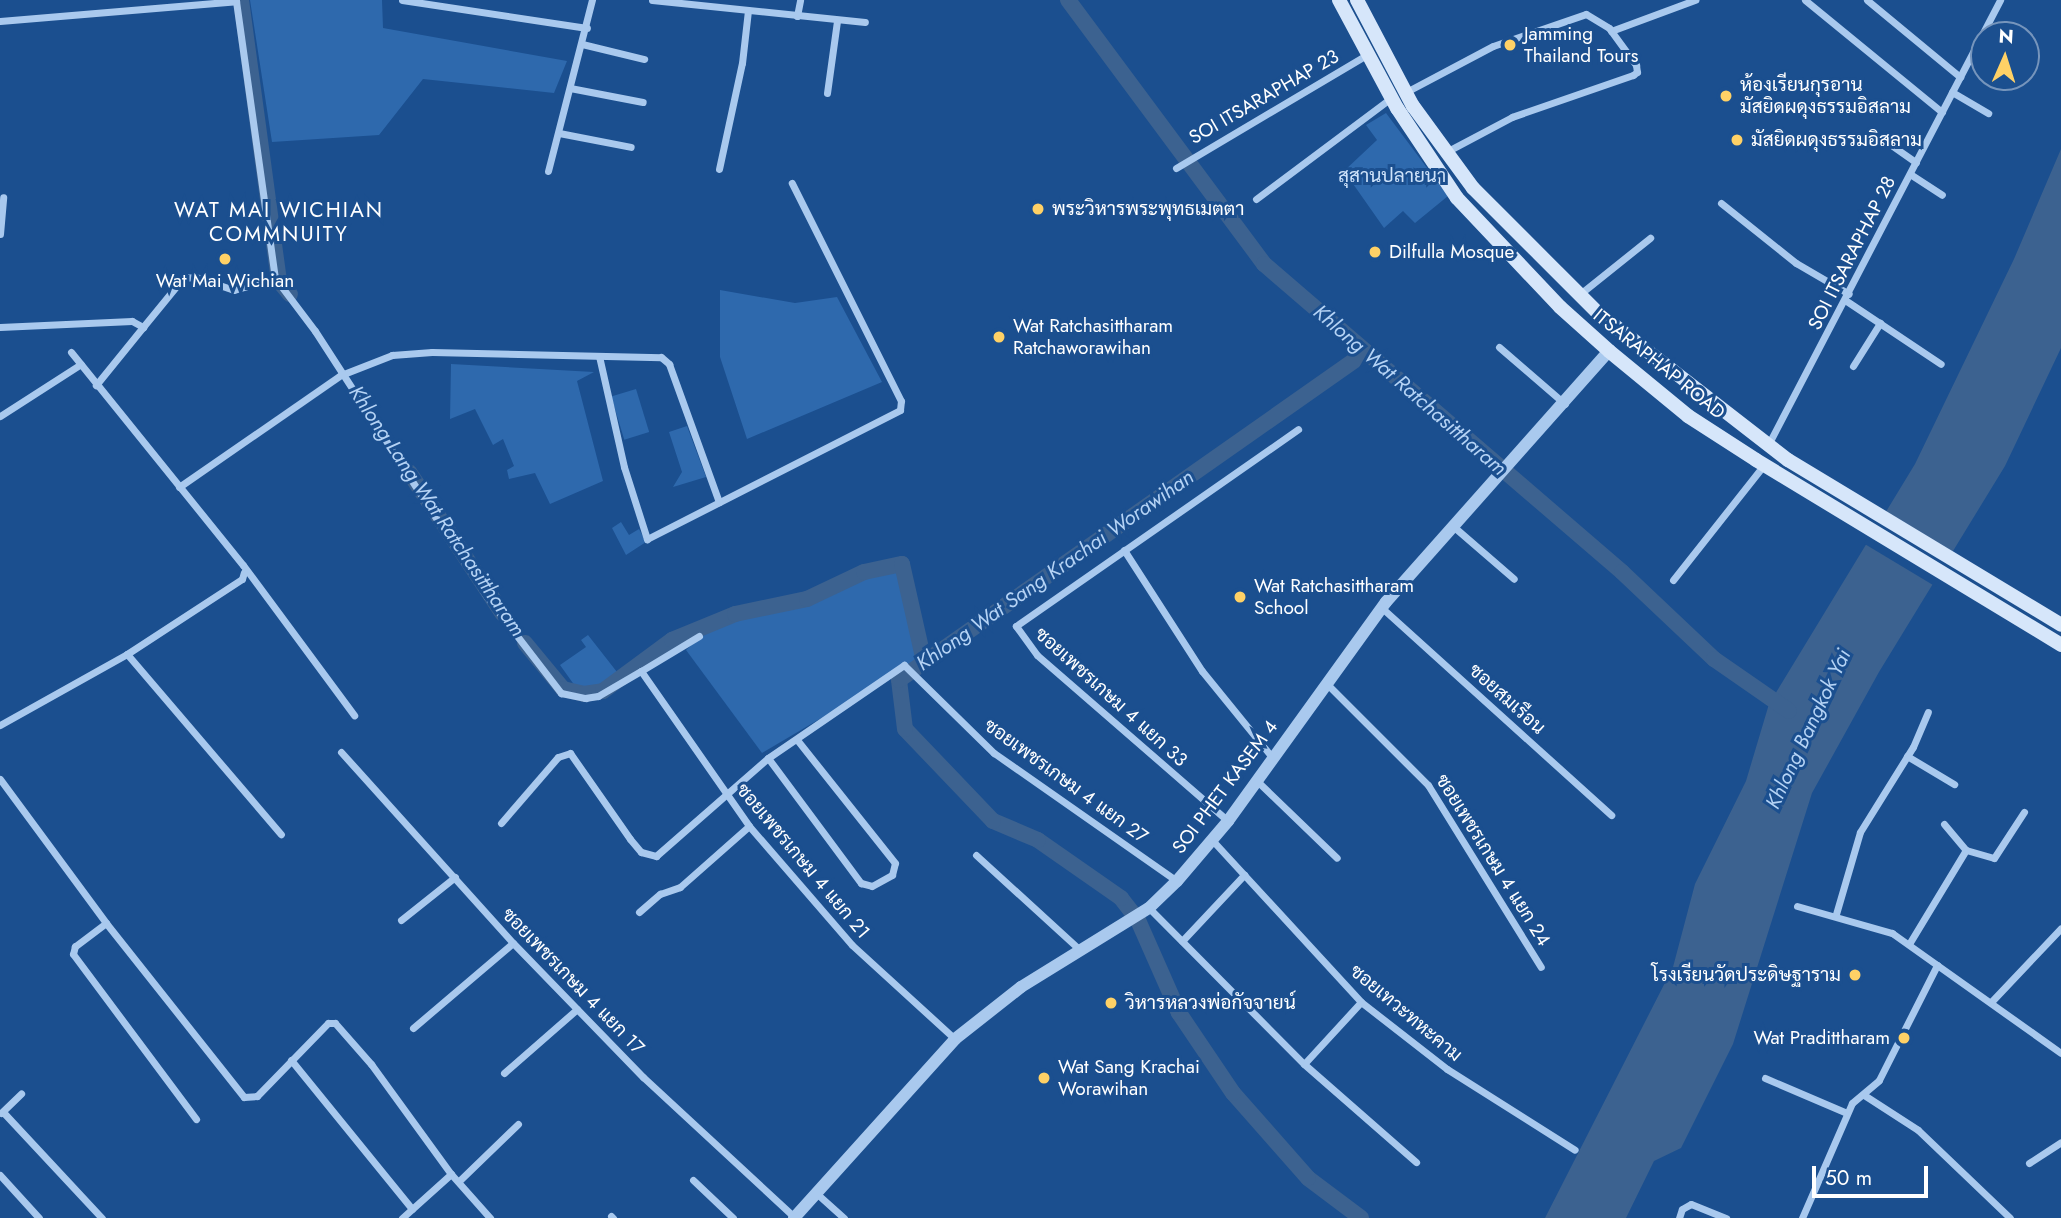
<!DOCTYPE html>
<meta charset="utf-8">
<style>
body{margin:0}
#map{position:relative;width:2061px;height:1218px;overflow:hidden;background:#1b4f8f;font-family:Jost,Sarabun,sans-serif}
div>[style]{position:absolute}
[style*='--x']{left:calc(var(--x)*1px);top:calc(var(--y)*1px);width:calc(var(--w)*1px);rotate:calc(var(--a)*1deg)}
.green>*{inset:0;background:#2e69ad;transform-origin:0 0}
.water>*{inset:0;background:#3c6290}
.pier>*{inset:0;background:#1b4f8f;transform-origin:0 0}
.canal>*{height:16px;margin:-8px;padding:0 8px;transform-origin:8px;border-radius:8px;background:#3c6290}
.minor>*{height:7px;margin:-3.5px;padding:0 3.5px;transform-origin:3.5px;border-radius:3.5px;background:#a9c9ee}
.tertiary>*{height:12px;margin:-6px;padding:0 6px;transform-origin:6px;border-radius:6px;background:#a9c9ee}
.secondary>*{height:14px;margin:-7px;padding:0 7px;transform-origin:7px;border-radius:7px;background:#d6e6fa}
.dots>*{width:19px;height:19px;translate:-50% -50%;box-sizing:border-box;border:4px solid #1b4f8f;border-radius:50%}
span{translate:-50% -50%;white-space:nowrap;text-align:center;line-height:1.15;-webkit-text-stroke:6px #1b4f8f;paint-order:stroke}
.poi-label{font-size:19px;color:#fff}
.left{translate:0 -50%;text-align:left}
.right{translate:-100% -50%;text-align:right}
.street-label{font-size:19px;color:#fff}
.park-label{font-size:19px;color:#cfe3fa}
.neighbourhood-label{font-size:21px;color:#fff;letter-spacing:2px}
.water-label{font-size:21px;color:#b5d3f5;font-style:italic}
.north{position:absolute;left:1970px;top:21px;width:70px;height:70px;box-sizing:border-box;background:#1b4f8f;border:2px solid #7695bc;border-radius:50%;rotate:3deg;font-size:19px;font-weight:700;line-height:28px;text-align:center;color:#fff}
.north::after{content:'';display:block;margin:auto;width:24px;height:32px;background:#ffd166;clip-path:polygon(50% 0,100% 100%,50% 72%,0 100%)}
.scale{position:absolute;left:1812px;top:1166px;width:116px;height:32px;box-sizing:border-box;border:4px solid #fff;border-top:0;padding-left:9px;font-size:21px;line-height:24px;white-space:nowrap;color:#fff;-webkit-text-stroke:5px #1b4f8f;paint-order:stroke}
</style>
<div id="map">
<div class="green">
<i style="clip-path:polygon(250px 0,382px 0,383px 28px,567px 61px,554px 93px,423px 79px,379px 135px,272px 142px)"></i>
<i style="clip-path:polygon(1386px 113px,1448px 196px,1415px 223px,1403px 211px,1384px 228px,1344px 171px,1377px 140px,1366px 125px)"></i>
<i style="clip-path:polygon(720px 290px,795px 303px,837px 297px,882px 382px,747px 439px,720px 357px)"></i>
<i style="clip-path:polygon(451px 364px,594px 372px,577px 381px,603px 481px,550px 504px,535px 473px,509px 479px,507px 470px,514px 466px,503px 439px,493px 445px,475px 409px,450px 419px)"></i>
<i style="left:636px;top:389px;width:45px;height:26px;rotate:73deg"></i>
<i style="clip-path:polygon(687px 426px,706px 477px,673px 487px,682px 472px,669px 432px)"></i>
<i style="clip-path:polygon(621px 522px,629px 535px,639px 529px,646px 542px,626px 555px,612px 528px)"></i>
<i style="clip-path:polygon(898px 568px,918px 661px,762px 753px,686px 650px,706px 631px)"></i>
<i style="clip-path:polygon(588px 635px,617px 672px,606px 684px,590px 688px,575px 686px,560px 665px,586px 647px,581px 640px)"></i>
</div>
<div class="water">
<i style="clip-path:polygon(2061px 149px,2061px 348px,2005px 466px,1879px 672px,1812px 793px,1733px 1044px,1681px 1148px,1654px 1161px,1626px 1218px,1545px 1218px,1673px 967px,1695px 884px,1746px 781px,1769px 704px,1915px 464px,2014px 259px)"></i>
</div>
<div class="pier">
<i style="left:1884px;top:510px;width:84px;height:39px;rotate:31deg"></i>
</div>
<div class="canal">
<i style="--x:241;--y:0;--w:284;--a:82.3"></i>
<i style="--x:279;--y:281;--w:17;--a:50"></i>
<i style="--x:1068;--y:0;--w:329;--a:53.4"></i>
<i style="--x:1264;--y:264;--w:472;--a:40.7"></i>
<i style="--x:1622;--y:572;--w:127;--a:43.4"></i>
<i style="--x:1714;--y:659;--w:91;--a:34.7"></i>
<i style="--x:409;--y:472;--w:170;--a:56.5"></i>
<i style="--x:525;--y:643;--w:60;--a:50.4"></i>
<i style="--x:563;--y:689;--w:22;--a:13"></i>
<i style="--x:584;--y:694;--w:19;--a:-9"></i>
<i style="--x:603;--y:691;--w:86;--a:-36.5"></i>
<i style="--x:672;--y:640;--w:68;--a:-22.4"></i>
<i style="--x:735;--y:614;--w:74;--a:-11.8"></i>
<i style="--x:807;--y:599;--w:63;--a:-25.3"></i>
<i style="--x:864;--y:572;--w:39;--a:-12"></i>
<i style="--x:902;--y:564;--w:100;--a:77.3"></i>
<i style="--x:1361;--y:1218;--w:66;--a:-143"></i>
<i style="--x:1308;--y:1178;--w:113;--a:-131.4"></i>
<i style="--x:1233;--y:1093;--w:97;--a:-124"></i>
<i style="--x:1179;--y:1013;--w:102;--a:-113.8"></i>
<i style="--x:1138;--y:920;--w:28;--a:-128"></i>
<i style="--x:1121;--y:898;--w:101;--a:-145.1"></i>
<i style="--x:1038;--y:840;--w:49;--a:-157.1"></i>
<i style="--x:993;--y:821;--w:127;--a:-133.7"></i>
<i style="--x:905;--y:729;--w:49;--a:-97"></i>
<i style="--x:899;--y:680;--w:569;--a:-35.06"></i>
</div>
<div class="minor">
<i style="--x:402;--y:0;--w:187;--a:8.6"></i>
<i style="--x:652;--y:0;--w:214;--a:5.9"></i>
<i style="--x:1805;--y:0;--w:177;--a:39.3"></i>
<i style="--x:1867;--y:0;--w:121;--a:39.6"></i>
<i style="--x:797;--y:16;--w:16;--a:-79"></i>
<i style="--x:0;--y:21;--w:237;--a:-4.8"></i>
<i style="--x:236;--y:1;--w:280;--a:82"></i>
<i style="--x:1611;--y:31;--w:90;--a:-20.3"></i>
<i style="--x:582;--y:44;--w:64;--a:13.6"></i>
<i style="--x:570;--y:88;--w:74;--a:10.9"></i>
<i style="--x:1406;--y:92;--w:98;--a:-27.9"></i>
<i style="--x:1493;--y:46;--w:98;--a:-19"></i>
<i style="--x:1586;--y:14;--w:27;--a:31"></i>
<i style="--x:1609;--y:28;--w:46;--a:53.9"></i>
<i style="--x:1636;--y:65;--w:7;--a:82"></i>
<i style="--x:1637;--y:72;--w:5;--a:143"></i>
<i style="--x:1633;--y:75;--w:128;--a:160.9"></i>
<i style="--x:1512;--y:117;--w:75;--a:152.1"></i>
<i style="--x:1952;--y:92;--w:42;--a:30.3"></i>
<i style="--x:827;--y:93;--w:73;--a:-82.1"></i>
<i style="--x:559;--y:133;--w:73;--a:11"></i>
<i style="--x:1884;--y:140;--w:39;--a:35"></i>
<i style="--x:1176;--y:168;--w:223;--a:-30.7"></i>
<i style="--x:719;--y:169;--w:108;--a:-77.8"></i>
<i style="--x:742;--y:63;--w:53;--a:-83.5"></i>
<i style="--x:548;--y:171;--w:177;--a:-75.6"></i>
<i style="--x:1910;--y:174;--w:38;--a:33"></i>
<i style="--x:1256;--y:199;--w:169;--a:-36.8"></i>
<i style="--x:1721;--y:203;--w:96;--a:38.7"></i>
<i style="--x:1796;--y:263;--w:61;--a:30.3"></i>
<i style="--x:0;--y:234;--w:37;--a:-85"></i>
<i style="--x:1580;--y:294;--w:90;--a:-38.7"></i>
<i style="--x:1845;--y:300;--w:115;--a:33.7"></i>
<i style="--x:0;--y:327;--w:132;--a:-2.6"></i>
<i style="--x:132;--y:321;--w:13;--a:29"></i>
<i style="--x:143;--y:327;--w:75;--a:129"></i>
<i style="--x:143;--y:327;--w:63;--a:-50.8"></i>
<i style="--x:183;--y:278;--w:13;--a:-4"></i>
<i style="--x:196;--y:277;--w:40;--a:18.9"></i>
<i style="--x:234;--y:290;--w:43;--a:-16.3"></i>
<i style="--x:275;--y:278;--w:66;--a:53"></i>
<i style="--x:315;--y:331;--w:318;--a:57.1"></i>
<i style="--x:488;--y:598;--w:120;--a:52.5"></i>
<i style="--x:561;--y:693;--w:25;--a:12"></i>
<i style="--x:585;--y:698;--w:13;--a:-9"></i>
<i style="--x:598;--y:696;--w:50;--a:-30.2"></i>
<i style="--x:1499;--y:347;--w:87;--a:40.8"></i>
<i style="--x:71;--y:352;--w:274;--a:51.1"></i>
<i style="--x:243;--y:565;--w:187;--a:53.5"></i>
<i style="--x:599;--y:356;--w:114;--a:77.3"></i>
<i style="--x:624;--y:467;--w:76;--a:72.3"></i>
<i style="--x:647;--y:539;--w:284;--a:-27"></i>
<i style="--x:900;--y:410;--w:9;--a:-84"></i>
<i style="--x:901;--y:401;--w:244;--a:-116.6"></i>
<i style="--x:1853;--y:366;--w:51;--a:-57.9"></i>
<i style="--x:0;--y:416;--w:96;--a:-32.7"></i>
<i style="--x:1768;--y:445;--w:502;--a:-62.46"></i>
<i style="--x:179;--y:487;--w:197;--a:-34.7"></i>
<i style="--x:341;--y:375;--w:55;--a:-21.4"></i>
<i style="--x:392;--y:355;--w:40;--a:-4.3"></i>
<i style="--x:432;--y:352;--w:229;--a:1.3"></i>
<i style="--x:661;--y:357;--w:11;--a:41"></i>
<i style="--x:669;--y:364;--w:147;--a:70.1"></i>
<i style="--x:1454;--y:527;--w:79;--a:40.9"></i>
<i style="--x:1124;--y:550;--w:144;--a:57.2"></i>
<i style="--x:1202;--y:671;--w:111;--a:50.9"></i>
<i style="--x:1673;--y:580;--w:145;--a:-51.7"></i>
<i style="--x:1382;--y:608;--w:309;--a:42.1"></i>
<i style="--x:699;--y:636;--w:68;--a:148.9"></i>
<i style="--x:641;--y:671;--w:189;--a:55.1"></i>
<i style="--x:749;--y:826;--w:157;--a:49.1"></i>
<i style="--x:852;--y:945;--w:139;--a:42.4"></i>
<i style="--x:127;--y:654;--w:237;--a:49.5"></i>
<i style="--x:1327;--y:684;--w:143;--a:45"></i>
<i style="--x:1428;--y:785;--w:214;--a:58.2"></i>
<i style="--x:0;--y:725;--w:145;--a:-29.2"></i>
<i style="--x:127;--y:654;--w:137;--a:-33.1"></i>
<i style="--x:242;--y:579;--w:7;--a:-74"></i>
<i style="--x:341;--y:752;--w:257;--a:48"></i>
<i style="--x:513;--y:943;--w:187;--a:45.9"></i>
<i style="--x:643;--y:1077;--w:207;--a:42.8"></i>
<i style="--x:1907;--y:756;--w:55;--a:30.8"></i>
<i style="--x:768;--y:758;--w:156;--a:53.4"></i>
<i style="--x:861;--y:883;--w:11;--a:15"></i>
<i style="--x:872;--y:886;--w:23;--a:-29"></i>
<i style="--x:892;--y:875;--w:12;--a:-76"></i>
<i style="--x:895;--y:863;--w:156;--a:-128.5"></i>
<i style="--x:0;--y:779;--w:179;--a:53.6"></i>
<i style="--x:106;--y:923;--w:222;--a:51.6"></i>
<i style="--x:244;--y:1097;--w:13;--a:-4"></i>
<i style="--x:257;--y:1096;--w:102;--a:-45.8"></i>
<i style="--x:328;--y:1023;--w:7;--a:0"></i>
<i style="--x:335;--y:1023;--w:55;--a:48.7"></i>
<i style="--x:371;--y:1064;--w:136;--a:54"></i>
<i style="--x:451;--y:1174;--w:59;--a:48.4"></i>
<i style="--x:1256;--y:780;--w:112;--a:43.9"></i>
<i style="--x:1228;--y:821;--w:253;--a:-139"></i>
<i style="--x:1037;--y:655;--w:36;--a:-126"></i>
<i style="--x:1016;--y:626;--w:344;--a:-34.9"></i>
<i style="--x:501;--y:823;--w:87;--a:-49.2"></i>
<i style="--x:558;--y:757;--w:13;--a:-18"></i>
<i style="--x:570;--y:753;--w:105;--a:55.1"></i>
<i style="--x:630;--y:839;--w:17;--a:50"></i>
<i style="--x:641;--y:852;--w:16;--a:15"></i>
<i style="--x:656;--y:856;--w:149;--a:-41.2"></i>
<i style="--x:768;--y:758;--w:165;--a:-34.4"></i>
<i style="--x:904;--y:665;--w:126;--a:44.4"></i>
<i style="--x:994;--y:753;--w:223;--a:35"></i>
<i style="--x:1944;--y:824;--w:34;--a:50"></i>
<i style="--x:1966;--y:850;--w:29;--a:16"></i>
<i style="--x:1994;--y:858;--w:55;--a:-56.9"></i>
<i style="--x:1213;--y:841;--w:219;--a:47.4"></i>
<i style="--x:1361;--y:1002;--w:109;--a:37.9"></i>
<i style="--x:1447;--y:1069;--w:151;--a:32.3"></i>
<i style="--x:976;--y:855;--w:139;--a:42.4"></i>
<i style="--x:1797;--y:906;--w:99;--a:15.9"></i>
<i style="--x:1892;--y:933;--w:207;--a:35.4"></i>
<i style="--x:1149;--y:908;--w:220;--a:45.2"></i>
<i style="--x:1304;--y:1064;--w:149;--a:41.2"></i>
<i style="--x:639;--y:912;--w:28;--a:-41"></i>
<i style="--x:660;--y:894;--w:21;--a:-19"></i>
<i style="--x:680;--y:887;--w:92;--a:-41.5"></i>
<i style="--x:1836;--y:914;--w:85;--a:-73.7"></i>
<i style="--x:1860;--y:832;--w:100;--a:-58.1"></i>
<i style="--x:1913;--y:747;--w:38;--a:-67"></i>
<i style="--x:401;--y:920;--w:69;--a:-38.5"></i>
<i style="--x:106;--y:923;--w:39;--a:143"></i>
<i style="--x:75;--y:946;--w:8;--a:104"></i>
<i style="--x:73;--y:954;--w:206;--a:53.3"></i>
<i style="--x:1182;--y:941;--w:91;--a:-46.8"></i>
<i style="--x:1909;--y:944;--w:110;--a:-58.8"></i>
<i style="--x:1992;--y:1001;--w:100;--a:-46.6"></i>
<i style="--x:413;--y:1028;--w:131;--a:-40.4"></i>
<i style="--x:291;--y:1060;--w:192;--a:50.9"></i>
<i style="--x:1304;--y:1064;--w:84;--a:-47.4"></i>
<i style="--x:504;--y:1073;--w:97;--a:-41.2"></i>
<i style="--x:1765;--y:1078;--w:89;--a:23.1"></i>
<i style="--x:1864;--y:1095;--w:64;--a:32.9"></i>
<i style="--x:1918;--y:1130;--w:127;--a:43.7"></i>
<i style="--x:3;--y:1112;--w:145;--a:47"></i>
<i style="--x:1;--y:1113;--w:28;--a:-44"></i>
<i style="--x:2029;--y:1163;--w:38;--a:-33"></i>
<i style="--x:0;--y:1175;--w:58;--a:47.8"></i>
<i style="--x:693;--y:1180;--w:55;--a:43.5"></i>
<i style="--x:459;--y:1181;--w:82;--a:-44"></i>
<i style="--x:815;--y:1192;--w:39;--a:42"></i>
<i style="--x:611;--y:1216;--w:3;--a:45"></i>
<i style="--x:402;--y:1218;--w:66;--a:-41.9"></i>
<i style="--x:1679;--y:1218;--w:9;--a:-72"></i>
<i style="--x:1682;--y:1209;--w:10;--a:-29"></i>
<i style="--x:1691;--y:1204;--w:38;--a:22"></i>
<i style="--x:1802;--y:1218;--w:125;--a:-66.5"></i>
<i style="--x:1852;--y:1103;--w:35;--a:-40"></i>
<i style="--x:1879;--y:1080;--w:129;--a:-63.2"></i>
</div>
<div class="tertiary">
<i style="--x:794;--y:1218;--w:241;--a:-48"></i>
<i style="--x:955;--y:1039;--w:84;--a:-38.2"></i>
<i style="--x:1021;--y:987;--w:150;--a:-31.7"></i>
<i style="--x:1149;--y:908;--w:39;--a:-44"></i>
<i style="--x:1177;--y:881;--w:79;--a:-49.6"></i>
<i style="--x:1228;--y:821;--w:270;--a:-54.2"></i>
<i style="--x:1386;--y:602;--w:336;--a:-48.4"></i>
</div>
<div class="secondary">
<i style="--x:1339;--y:0;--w:123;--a:61.8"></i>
<i style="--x:1397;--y:108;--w:108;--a:56.3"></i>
<i style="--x:1457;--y:198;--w:150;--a:46.6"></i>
<i style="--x:1560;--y:307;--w:66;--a:41.9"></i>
<i style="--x:1609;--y:351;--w:102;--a:39.4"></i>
<i style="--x:1688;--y:416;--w:81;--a:32.9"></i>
<i style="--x:1756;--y:460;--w:357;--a:31.2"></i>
<i style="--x:1357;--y:0;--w:120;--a:62.2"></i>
<i style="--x:1413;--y:106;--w:102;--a:53.8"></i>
<i style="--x:1473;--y:188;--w:175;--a:45"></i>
<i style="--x:1597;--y:312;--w:242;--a:37.8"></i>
<i style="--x:1788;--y:460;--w:319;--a:31.1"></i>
</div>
<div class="dots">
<i style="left:1510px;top:45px;background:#ffd166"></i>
<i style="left:1726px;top:96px;background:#ffd166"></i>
<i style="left:1737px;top:140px;background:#ffd166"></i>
<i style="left:1038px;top:209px;background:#ffd166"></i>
<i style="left:1375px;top:252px;background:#ffd166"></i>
<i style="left:225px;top:259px;background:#ffd166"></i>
<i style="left:999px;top:337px;background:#ffd166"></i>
<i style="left:1240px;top:597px;background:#ffd166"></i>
<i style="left:1855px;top:975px;background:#ffd166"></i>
<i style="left:1111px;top:1003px;background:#ffd166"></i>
<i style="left:1904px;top:1038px;background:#ffd166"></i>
<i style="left:1044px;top:1078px;background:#ffd166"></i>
</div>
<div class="poi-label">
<span class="left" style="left:1524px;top:45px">Jamming<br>Thailand Tours</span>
<span class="left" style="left:1740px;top:96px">ห้องเรียนกุรอาน<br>มัสยิดผดุงธรรมอิสลาม</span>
<span class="left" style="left:1751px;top:140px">มัสยิดผดุงธรรมอิสลาม</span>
<span class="left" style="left:1052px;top:209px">พระวิหารพระพุทธเมตตา</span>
<span class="left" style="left:1389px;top:252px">Dilfulla Mosque</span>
<span style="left:225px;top:281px">Wat Mai Wichian</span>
<span class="left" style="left:1013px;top:337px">Wat Ratchasittharam<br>Ratchaworawihan</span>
<span class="left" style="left:1254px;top:597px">Wat Ratchasittharam<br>School</span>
<span class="right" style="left:1841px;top:975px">โรงเรียนวัดประดิษฐาราม</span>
<span class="left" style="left:1125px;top:1003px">วิหารหลวงพ่อกัจจายน์</span>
<span class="right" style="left:1890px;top:1038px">Wat Pradittharam</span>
<span class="left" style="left:1058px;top:1078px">Wat Sang Krachai<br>Worawihan</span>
</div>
<div class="street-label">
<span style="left:1264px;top:97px;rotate:-30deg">SOI ITSARAPHAP 23</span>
<span style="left:1852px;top:253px;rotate:-63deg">SOI ITSARAPHAP 28</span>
<span style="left:1659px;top:364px;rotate:39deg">ITSARAPHAP ROAD</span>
<span style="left:1111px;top:697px;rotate:42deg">ซอยเพชรเกษม 4 แยก 33</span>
<span style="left:1507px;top:699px;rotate:42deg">ซอยสมเรือน</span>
<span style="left:1066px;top:781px;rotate:36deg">ซอยเพชรเกษม 4 แยก 27</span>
<span style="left:1225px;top:787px;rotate:-53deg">SOI PHET KASEM 4</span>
<span style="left:1493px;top:860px;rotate:58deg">ซอยเพชรเกษม 4 แยก 24</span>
<span style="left:803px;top:861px;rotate:50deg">ซอยเพชรเกษม 4 แยก 21</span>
<span style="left:573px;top:981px;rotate:46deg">ซอยเพชรเกษม 4 แยก 17</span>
<span style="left:1406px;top:1013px;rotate:40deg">ซอยเทวะทหะคาม</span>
</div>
<div class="park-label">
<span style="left:1392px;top:176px">สุสานปลายนา</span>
</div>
<div class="neighbourhood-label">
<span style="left:279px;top:222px">WAT MAI WICHIAN<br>COMMNUITY</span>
</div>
<div class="water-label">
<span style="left:1410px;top:390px;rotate:41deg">Khlong Wat Ratchasittharam</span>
<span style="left:437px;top:511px;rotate:56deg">Khlong Lang Wat Ratchasittharam</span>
<span style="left:1055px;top:570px;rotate:-35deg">Khlong Wat Sang Krachai Worawihan</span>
<span style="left:1808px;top:729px;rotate:-65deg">Khlong Bangkok Yai</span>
</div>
<div class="north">N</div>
<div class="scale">50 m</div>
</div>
